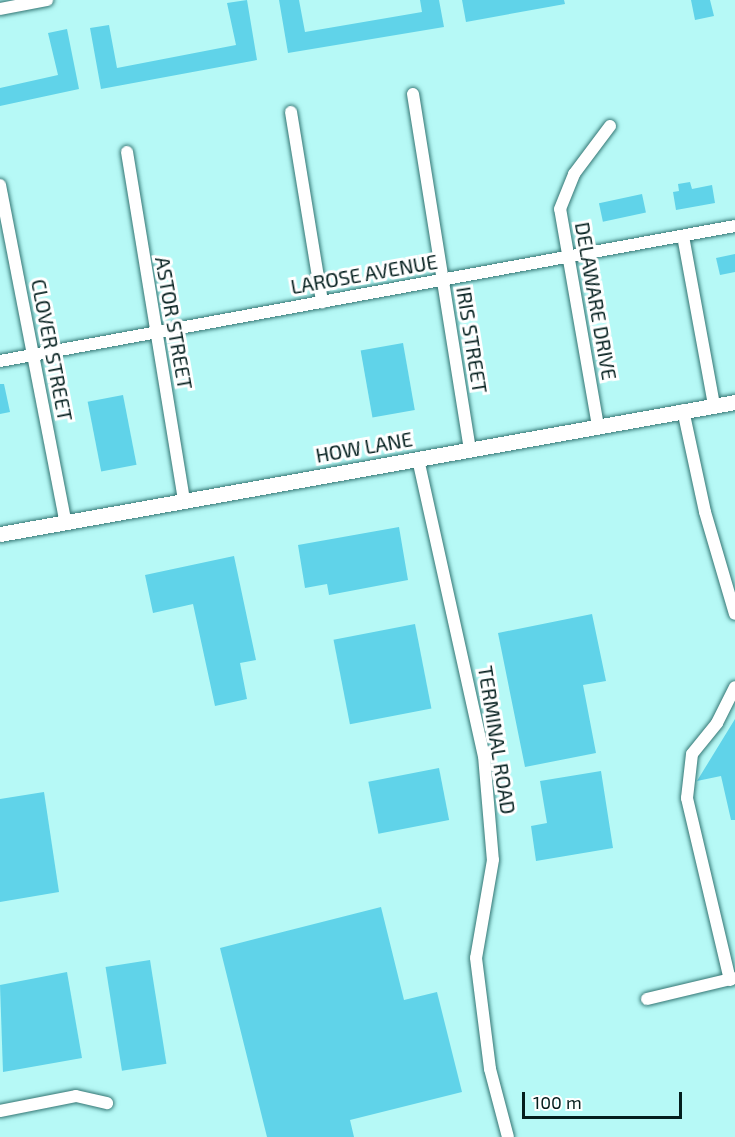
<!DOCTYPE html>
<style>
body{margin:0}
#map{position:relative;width:735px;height:1137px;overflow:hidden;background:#b6f9f6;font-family:"Exo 2",sans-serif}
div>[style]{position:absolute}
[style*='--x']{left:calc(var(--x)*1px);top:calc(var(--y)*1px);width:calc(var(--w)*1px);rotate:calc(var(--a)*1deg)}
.building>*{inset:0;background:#60d3e9;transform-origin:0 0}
.roads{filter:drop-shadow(0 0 2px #337573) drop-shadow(0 0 2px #337573)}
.minor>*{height:12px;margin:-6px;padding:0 6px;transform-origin:6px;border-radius:6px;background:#fff}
.major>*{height:15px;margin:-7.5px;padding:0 7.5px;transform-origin:7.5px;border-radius:7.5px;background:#fff}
span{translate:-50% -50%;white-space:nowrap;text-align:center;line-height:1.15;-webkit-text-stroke:6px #fff;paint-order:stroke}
.street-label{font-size:20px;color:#031e1d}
.scale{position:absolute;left:522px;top:1092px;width:160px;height:27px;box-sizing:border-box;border:3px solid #031e1d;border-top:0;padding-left:8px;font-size:18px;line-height:21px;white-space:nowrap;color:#031e1d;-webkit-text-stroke:4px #fff;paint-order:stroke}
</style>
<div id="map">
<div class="building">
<i style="clip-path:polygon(247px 0,257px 60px,101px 89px,90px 28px,109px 25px,117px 68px,236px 45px,227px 3px)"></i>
<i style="clip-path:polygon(279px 0,299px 0,305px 32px,422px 12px,420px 0,439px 0,444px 27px,288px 53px)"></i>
<i style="clip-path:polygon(462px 0,564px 0,565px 4px,466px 22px)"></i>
<i style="clip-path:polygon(691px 0,710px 0,714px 16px,695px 20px)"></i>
<i style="clip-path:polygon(67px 29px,79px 89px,0 106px,0 88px,58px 75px,48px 33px)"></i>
<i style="clip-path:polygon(690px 182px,692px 189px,712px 185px,715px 203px,676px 210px,673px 192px,679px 191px,678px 184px)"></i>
<i style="left:642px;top:194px;width:19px;height:44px;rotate:78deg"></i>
<i style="clip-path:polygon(735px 254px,735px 272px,720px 275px,716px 258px)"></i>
<i style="left:403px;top:343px;width:68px;height:43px;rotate:80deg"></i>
<i style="clip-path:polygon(0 384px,4px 384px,10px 412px,0 414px)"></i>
<i style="left:123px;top:395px;width:71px;height:36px;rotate:79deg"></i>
<i style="clip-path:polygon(399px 527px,408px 580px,329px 595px,327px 584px,305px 588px,298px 545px)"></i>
<i style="clip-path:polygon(234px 556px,256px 660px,240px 663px,247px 699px,215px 706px,193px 604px,153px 613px,145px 575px)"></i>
<i style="clip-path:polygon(592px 614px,606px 681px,583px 685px,596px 753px,525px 767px,498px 633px)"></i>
<i style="left:415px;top:624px;width:86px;height:83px;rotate:79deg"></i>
<i style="clip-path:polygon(735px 719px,735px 820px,731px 820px,721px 776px,697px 781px)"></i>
<i style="left:439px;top:768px;width:53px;height:72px;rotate:79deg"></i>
<i style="clip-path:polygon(601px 771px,613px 848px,536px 861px,531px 826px,547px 823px,540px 781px)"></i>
<i style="clip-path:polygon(44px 792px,59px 892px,0 902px,0 799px)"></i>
<i style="clip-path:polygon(381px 907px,404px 1000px,437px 992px,462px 1092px,350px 1120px,354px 1137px,267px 1137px,220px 948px)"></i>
<i style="left:150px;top:960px;width:105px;height:45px;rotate:81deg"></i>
<i style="clip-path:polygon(67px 972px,82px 1058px,3px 1072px,0 985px)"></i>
</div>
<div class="roads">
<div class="minor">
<i style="--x:0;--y:9;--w:48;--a:-10.8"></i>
<i style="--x:413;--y:94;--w:360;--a:80.9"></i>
<i style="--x:291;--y:112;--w:193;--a:80.7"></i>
<i style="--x:127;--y:152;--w:354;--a:80.7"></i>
<i style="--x:0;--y:185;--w:344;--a:79"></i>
<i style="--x:683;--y:236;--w:172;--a:79.6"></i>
<i style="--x:0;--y:361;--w:747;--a:-10.41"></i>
<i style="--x:683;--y:410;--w:104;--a:77.8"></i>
<i style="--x:705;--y:512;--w:106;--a:73.6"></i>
<i style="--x:598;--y:426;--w:220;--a:-99.9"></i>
<i style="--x:560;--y:209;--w:38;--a:-68"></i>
<i style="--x:574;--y:174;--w:60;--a:-53.1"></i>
<i style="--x:418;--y:459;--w:304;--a:77.5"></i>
<i style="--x:484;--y:756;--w:104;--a:85.1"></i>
<i style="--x:493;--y:860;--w:99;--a:99.8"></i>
<i style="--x:476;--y:958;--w:112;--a:82.8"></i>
<i style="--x:490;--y:1069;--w:70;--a:75.2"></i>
<i style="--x:730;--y:980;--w:187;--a:-103.3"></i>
<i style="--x:687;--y:798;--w:44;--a:-83.5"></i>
<i style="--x:692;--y:754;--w:40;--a:-51"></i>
<i style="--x:717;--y:723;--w:40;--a:-63.4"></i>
<i style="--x:647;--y:999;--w:90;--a:-13.4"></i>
<i style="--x:0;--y:1111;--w:77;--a:-11.2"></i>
<i style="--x:76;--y:1096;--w:32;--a:13"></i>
</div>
<div class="major">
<i style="--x:0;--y:534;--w:747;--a:-10.18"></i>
</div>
</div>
<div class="street-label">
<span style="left:364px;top:274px;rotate:-10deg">LAROSE AVENUE</span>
<span style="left:596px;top:301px;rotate:80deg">DELAWARE DRIVE</span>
<span style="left:174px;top:323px;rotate:80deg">ASTOR STREET</span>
<span style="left:472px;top:340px;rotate:81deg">IRIS STREET</span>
<span style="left:52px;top:350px;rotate:79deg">CLOVER STREET</span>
<span style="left:364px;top:447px;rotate:-10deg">HOW LANE</span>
<span style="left:497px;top:740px;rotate:81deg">TERMINAL ROAD</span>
</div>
<div class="scale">100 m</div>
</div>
